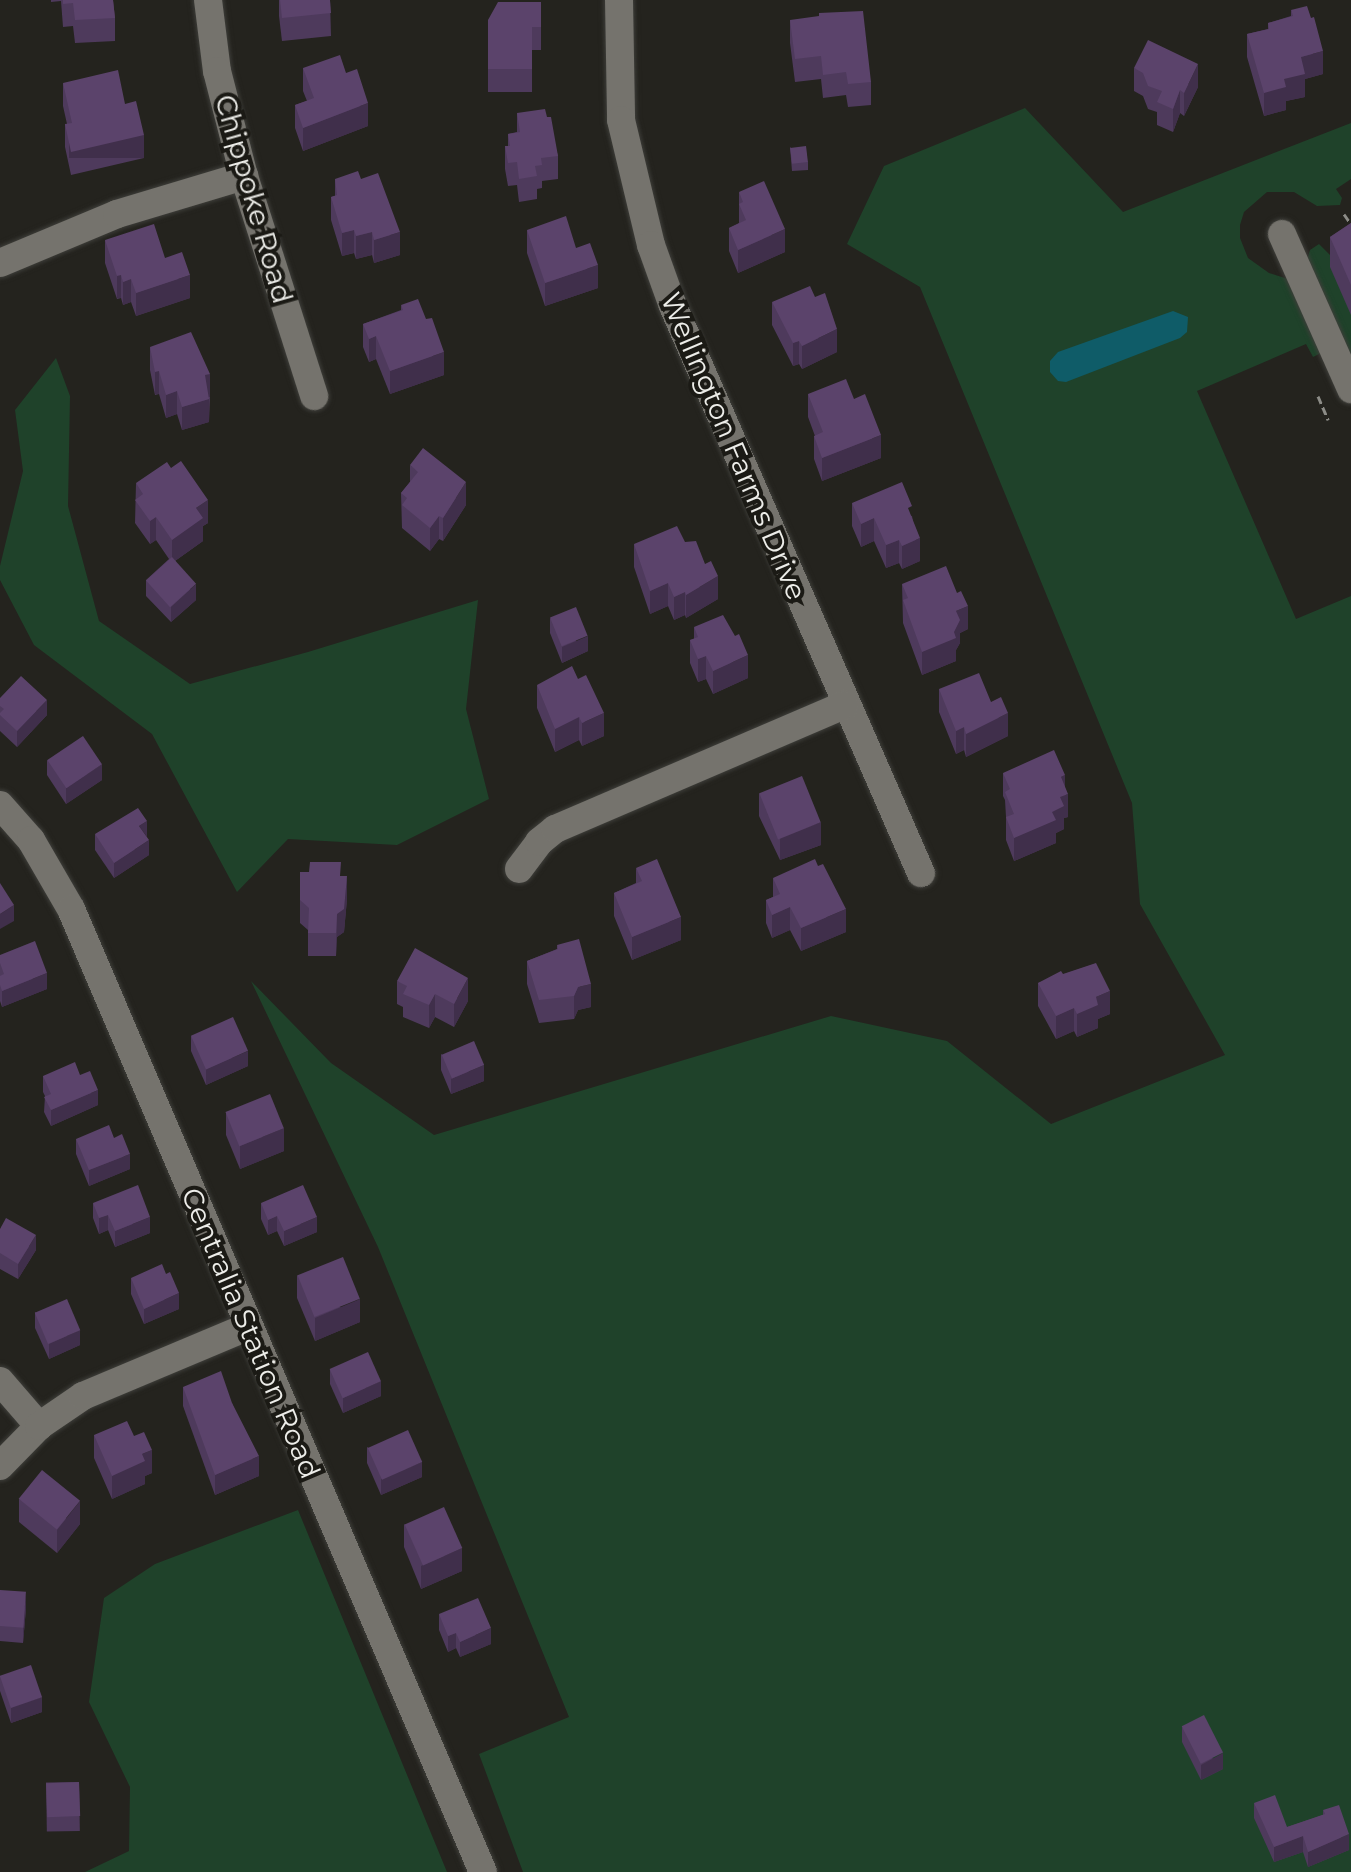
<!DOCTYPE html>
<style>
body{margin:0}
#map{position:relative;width:1351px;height:1872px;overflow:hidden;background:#24231e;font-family:Montserrat,sans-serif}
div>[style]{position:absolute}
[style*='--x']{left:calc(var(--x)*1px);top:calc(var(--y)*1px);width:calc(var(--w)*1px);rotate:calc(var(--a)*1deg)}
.green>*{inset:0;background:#1f422a}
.water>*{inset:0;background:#0f5c68}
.path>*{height:3px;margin-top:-1.5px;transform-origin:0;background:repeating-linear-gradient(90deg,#8c8c87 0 8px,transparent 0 12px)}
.roads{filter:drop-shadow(0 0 2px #3e3e3a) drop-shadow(0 0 2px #3e3e3a)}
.minor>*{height:28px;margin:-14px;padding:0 14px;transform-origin:14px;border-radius:14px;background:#75736d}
.wall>*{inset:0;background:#4e3a5c;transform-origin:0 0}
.shaded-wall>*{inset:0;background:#402f4b;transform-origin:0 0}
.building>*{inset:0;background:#5b436b;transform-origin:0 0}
span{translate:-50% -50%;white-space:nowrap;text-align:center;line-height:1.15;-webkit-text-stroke:8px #1b1a15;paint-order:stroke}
.street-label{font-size:28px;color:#edede9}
</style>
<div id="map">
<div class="green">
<i style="clip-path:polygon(1025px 108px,1123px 212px,1351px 123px,1351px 179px,1336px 189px,1342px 198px,1340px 205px,1317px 206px,1294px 192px,1267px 192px,1244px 212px,1240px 225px,1240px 238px,1248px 258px,1269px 273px,1288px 279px,1321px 353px,1313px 357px,1306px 344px,1197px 391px,1296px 619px,1351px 596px,1351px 1872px,523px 1872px,479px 1754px,569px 1717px,378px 1247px,251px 981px,331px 1063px,434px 1135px,831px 1016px,947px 1041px,1051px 1124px,1225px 1055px,1140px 904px,1132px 803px,920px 287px,847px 244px,884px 166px)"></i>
<i style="clip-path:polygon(1351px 241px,1351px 370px,1306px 263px,1310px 250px,1319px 244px,1330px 255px)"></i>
<i style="clip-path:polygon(56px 358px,70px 396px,68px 506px,99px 621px,190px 684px,308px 652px,478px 600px,466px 709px,489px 799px,397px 845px,288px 839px,237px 892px,152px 734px,34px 645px,0 580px,0 566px,23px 471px,15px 410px)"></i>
<i style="clip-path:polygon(298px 1510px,447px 1872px,85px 1872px,129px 1851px,130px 1787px,89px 1702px,104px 1598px,155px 1564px)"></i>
</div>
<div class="water">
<i style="clip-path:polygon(1173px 311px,1188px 317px,1187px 332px,1180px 338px,1066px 382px,1058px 381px,1050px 372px,1050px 361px,1058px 352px)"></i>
</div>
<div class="path">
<i style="--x:1344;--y:214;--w:12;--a:55"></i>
<i style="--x:1318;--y:396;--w:26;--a:67"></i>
</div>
<div class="roads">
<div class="minor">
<i style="--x:208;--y:0;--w:72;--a:82.8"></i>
<i style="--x:217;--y:71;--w:108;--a:75.6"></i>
<i style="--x:244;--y:176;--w:231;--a:72.3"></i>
<i style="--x:619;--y:0;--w:120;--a:89"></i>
<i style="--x:621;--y:120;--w:129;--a:76.5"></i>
<i style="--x:651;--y:245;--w:65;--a:70.2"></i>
<i style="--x:673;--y:306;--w:619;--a:66.38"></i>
<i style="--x:1282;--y:234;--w:170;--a:66"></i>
<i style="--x:0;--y:263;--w:127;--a:-22.7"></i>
<i style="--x:117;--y:214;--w:133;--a:-16.7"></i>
<i style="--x:0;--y:805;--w:47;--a:48.5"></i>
<i style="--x:31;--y:840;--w:80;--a:59.9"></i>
<i style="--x:71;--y:909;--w:1047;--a:66.84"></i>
<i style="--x:519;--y:869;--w:34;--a:-53"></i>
<i style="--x:539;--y:842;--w:21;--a:-39"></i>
<i style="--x:555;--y:829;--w:315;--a:-23.2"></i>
<i style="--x:0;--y:1381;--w:60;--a:49.1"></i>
<i style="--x:0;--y:1466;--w:56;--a:-45.7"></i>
<i style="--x:39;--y:1426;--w:53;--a:-34.3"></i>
<i style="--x:83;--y:1396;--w:178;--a:-22.8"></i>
</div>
</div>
<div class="wall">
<i style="clip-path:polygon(51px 0,113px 0,115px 18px,115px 41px,75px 43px,73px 26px,63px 27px,61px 1px,51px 2px)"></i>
<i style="clip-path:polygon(279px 0,330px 0,331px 36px,282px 41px,279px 16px)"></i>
<i style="clip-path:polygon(541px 2px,541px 50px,532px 50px,532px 92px,488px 92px,488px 20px)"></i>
<i style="clip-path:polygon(1291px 10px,1323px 74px,1305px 79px,1305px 97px,1286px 101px,1286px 110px,1264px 116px,1247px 57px,1247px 34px,1268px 29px,1268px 23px,1291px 16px)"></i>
<i style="clip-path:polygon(790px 20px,871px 82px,871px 105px,848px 107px,846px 95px,823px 98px,821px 79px,795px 82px,790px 43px)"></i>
<i style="clip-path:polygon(303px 68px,346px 73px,368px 126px,303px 151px,295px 128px,295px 105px,307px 101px,303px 91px)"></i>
<i style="clip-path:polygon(1134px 68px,1198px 87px,1184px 116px,1180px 113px,1173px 132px,1157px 125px,1157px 112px,1148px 109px,1143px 96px,1134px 91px)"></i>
<i style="clip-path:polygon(63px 83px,125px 104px,144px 158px,71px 175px,65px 147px,65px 124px,67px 124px,63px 106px)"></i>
<i style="clip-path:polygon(517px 113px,547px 117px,558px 156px,558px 179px,542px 181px,542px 188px,537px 189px,537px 199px,519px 202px,517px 185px,508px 186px,505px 169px,505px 146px,508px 146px,508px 134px,517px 132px)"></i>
<i style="clip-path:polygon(790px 147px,808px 162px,808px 170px,792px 171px)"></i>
<i style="clip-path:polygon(335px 179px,361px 179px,400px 255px,374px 263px,372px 255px,356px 259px,354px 253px,342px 256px,331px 220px,331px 197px,335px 196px)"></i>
<i style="clip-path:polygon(739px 192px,785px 252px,738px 273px,729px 251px,729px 228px,739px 223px)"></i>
<i style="clip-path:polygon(1351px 223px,1351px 315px,1330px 267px,1330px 237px)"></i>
<i style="clip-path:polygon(527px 230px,576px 248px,598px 288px,545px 306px,527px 253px)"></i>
<i style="clip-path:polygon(105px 240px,165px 258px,190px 298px,136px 316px,131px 302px,123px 305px,121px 298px,117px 299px,105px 263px)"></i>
<i style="clip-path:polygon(772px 302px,837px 352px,802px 369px,799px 364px,793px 366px,772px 325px)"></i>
<i style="clip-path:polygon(401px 305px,444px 375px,390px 394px,376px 359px,369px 362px,363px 347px,363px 324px,401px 310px)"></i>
<i style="clip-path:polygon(150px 347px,210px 397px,209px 422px,182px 430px,177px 414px,166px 418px,159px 394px,155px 395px,150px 370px)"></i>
<i style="clip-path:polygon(808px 394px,854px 399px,881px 458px,822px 481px,814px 459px,814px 436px,815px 436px,808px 417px)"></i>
<i style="clip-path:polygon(410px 465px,466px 505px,443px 541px,439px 539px,430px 551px,402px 528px,401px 493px,410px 482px)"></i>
<i style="clip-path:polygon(136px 483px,208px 523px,203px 526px,203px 541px,175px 561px,196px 600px,171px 622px,146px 596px,146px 580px,169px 559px,156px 540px,150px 544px,135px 523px)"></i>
<i style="clip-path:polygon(852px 503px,912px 516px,920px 561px,902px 569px,899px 563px,886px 568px,874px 541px,861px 547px,852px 526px)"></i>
<i style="clip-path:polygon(634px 544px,718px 599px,686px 618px,685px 615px,674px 620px,668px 606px,650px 614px,634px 567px)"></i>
<i style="clip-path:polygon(902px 584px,968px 629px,960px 633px,960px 643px,956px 650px,956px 661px,922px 675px,903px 623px)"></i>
<i style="clip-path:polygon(550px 618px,588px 651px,562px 663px,550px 633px)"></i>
<i style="clip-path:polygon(694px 627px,748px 678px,713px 694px,706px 679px,698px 682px,690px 663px,690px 640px,694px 639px)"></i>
<i style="clip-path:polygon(537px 685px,604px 736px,582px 746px,579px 740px,555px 752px,537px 708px)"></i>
<i style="clip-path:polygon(939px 689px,991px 702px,1008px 736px,966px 757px,964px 750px,956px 754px,939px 712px)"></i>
<i style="clip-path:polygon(0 698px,47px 715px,17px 747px,0 731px)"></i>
<i style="clip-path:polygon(47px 760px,102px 780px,66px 804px,47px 775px)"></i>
<i style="clip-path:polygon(1003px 773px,1065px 787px,1068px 817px,1064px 818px,1064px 829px,1056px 833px,1056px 843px,1014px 861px,1006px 840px,1006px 817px,1005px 800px,1003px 796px)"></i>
<i style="clip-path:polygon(759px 793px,821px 845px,780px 860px,759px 816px)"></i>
<i style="clip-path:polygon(95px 834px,149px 855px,114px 878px,95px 850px)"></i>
<i style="clip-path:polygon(636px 868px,681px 940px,632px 960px,614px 916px,614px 893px,636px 883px)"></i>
<i style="clip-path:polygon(341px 876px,347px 899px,344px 932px,337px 937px,336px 956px,308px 956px,308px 930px,300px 923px,300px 900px)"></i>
<i style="clip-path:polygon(773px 878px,846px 932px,801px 951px,790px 930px,772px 938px,766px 923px,766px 900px,773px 897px)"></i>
<i style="clip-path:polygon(557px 945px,591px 1007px,578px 1010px,574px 1019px,539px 1023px,527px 984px,527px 961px,557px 949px)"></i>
<i style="clip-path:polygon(0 955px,47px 989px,2px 1007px,0 1001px)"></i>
<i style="clip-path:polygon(1063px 974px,1110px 1014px,1098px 1019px,1098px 1028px,1077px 1037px,1074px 1031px,1056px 1039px,1038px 1006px,1038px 983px)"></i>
<i style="clip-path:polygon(397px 981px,468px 1001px,454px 1027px,435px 1017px,429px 1028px,403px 1017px,403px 1007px,397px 1004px)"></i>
<i style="clip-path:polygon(191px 1036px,248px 1066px,206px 1085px,191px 1051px)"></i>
<i style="clip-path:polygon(441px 1054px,484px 1081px,451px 1094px,441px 1070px)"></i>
<i style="clip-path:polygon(80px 1075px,98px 1105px,51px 1126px,44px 1112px,45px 1096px,43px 1092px,43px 1076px)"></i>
<i style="clip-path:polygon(226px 1112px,284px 1151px,240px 1169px,226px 1135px)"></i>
<i style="clip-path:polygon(114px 1138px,130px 1169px,89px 1186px,76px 1154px,76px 1139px)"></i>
<i style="clip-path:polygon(93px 1203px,150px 1233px,115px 1247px,108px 1230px,99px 1234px,93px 1218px)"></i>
<i style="clip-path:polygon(261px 1203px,317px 1232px,284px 1246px,277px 1231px,268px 1235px,261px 1219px)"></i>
<i style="clip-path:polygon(0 1229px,36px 1250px,18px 1279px,0 1269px)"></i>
<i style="clip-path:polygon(297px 1275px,360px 1322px,315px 1341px,297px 1298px)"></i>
<i style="clip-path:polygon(131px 1278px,179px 1309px,144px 1324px,131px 1294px)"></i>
<i style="clip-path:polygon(35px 1312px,80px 1345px,49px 1359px,35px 1328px)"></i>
<i style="clip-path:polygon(330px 1369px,381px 1396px,343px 1413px,330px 1384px)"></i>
<i style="clip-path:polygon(183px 1387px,232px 1403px,259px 1476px,215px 1495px,183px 1406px)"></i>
<i style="clip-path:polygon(94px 1435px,134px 1436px,152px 1473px,145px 1476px,145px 1484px,112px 1499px,94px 1458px)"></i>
<i style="clip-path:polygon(367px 1447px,422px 1477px,381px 1495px,367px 1463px)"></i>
<i style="clip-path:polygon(19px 1499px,80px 1524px,57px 1553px,19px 1522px)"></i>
<i style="clip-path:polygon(404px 1524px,462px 1571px,421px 1589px,404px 1547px)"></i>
<i style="clip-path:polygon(0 1590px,26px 1608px,23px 1643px,0 1641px)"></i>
<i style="clip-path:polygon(439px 1614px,491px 1644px,460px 1657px,456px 1648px,448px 1652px,439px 1630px)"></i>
<i style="clip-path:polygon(0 1676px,42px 1712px,11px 1723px,0 1691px)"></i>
<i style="clip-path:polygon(1182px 1727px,1223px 1769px,1201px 1780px,1182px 1742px)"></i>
<i style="left:79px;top:1782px;width:49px;height:33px;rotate:89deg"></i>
<i style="clip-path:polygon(1254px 1803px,1287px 1827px,1323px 1815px,1323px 1810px,1349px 1850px,1308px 1867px,1303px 1852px,1274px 1862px,1254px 1818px)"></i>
</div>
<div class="shaded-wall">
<i style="clip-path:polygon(1323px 51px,1323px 74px,1305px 79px,1305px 97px,1286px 101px,1286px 110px,1264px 116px,1264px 93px,1284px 79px,1301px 57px)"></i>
<i style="clip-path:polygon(1198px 64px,1198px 87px,1184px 116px,1184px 93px)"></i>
<i style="clip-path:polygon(1180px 90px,1180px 113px,1173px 132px,1173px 109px)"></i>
<i style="clip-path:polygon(368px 103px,368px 126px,303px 151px,303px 128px)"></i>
<i style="left:144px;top:135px;width:23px;height:75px;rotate:90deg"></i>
<i style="clip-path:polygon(785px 229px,785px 252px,738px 273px,738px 250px)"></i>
<i style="clip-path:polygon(354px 230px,354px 253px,342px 256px,342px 233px)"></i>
<i style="clip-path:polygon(372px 232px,372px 255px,356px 259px,356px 236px)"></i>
<i style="clip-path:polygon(400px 232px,400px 255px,374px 263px,374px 240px)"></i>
<i style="clip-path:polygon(598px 265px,598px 288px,545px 306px,545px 283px)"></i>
<i style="left:121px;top:275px;width:23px;height:4px;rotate:90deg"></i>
<i style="clip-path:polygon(190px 275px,190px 298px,136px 316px,136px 293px)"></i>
<i style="clip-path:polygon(131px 279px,131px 302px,123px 305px,123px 282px)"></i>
<i style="clip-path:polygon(837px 329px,837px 352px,802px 369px,802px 346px)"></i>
<i style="clip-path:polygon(376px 336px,376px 359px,369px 362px,369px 339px)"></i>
<i style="clip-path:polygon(799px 341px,799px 364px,793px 366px,793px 343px)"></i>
<i style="clip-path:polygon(444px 352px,444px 375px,390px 394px,390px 371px)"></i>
<i style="left:159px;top:371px;width:23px;height:4px;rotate:90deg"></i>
<i style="left:210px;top:374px;width:23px;height:5px;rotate:90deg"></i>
<i style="clip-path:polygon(177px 391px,177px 414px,166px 418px,166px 395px)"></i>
<i style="clip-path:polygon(209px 399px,209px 422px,182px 430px,182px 407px)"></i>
<i style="clip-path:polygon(881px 435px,881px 458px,822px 481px,822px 458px)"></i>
<i style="clip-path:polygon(466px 482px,466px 505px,443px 541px,443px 518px)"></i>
<i style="clip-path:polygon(208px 500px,208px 523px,203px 526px,203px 541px,172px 563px,172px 540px,196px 508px)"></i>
<i style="clip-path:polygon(439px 516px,439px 539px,430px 551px,430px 528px)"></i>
<i style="clip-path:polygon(156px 517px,156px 540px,150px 544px,150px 521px)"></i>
<i style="clip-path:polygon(874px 518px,874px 541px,861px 547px,861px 524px)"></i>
<i style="clip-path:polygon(920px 538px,920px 561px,902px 569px,902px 546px)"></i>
<i style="clip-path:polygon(899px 540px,899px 563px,886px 568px,886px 545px)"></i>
<i style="clip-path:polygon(718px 576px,718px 599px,686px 618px,686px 595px)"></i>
<i style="clip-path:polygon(668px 583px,668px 606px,650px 614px,650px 591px)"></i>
<i style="clip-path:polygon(196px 584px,196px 600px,171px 622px,171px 607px)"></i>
<i style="clip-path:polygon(685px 592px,685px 615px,674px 620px,674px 597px)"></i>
<i style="clip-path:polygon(968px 606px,968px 629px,960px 633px,960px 643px,956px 650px,956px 661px,922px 675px,922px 652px,956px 611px)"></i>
<i style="clip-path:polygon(588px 636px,588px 651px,562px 663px,562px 647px)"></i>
<i style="clip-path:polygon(748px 655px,748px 678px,713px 694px,713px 671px)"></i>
<i style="clip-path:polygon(706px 656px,706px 679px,698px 682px,698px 659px)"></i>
<i style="clip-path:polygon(47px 700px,47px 715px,17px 747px,17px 731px)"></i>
<i style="clip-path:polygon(604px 713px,604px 736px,582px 746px,582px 723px)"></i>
<i style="clip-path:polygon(1008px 713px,1008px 736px,966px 757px,966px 734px)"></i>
<i style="clip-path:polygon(579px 717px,579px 740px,555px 752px,555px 729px)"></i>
<i style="clip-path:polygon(964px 727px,964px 750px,956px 754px,956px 731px)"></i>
<i style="clip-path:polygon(102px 764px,102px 780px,66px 804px,66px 788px)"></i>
<i style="clip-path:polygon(1065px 775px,1065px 795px,1068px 794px,1068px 817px,1064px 818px,1064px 829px,1056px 833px,1056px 843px,1014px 861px,1014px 838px,1052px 812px,1061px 777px)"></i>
<i style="clip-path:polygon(147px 821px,147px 837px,139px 826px)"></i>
<i style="clip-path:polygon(821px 822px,821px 845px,780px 860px,780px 837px)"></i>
<i style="clip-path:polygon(149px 840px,149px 855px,114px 878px,114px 863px)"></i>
<i style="clip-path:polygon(347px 876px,347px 899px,344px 932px,337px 937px,336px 956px,337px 914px)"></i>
<i style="clip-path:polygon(14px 905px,14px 921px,0 929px,0 914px)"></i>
<i style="clip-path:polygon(790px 907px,790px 930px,772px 938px,772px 915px)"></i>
<i style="clip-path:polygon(846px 909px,846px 932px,801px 951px,801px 928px)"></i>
<i style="clip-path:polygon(681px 917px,681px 940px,632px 960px,632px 937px)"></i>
<i style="clip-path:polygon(47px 973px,47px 989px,2px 1007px,2px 991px)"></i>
<i style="clip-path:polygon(468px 978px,468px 1001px,454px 1027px,454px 1004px)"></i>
<i style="clip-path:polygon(591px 984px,591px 1007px,578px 1010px,574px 1019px,574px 996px,578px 987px)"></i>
<i style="clip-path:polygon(1110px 991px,1110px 1014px,1098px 1019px,1098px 1028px,1077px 1037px,1077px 1014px,1096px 997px)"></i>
<i style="clip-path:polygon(435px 994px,435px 1017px,429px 1028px,429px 1005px)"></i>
<i style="clip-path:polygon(1074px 1008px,1074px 1031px,1056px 1039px,1056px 1016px)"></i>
<i style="clip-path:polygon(248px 1051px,248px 1066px,206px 1085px,206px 1069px)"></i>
<i style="clip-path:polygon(484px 1065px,484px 1081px,451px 1094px,451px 1079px)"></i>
<i style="clip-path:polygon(98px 1090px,98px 1105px,51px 1126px,51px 1110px)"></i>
<i style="clip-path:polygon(284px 1128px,284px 1151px,240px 1169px,240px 1146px)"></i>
<i style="clip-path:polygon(130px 1154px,130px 1169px,89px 1186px,89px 1170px)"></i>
<i style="clip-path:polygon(108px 1215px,108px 1230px,99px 1234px,99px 1218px)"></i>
<i style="clip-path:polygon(277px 1216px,277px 1231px,268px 1235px,268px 1220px)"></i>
<i style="clip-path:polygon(150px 1217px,150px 1233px,115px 1247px,115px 1231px)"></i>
<i style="clip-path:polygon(317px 1217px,317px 1232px,284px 1246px,284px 1231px)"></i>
<i style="clip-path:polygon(36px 1235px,36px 1250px,18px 1279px,18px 1264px)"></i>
<i style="clip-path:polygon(179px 1293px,179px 1309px,144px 1324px,144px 1309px)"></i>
<i style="clip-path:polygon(360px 1299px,360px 1322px,315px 1341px,315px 1318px)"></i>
<i style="clip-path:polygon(80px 1330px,80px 1345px,49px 1359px,49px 1344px)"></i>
<i style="clip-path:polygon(381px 1381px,381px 1396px,343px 1413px,343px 1398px)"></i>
<i style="clip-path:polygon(152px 1450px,152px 1473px,145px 1476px,145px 1484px,112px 1499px,112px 1476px,142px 1454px)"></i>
<i style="clip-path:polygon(259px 1456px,259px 1476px,215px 1495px,215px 1475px)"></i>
<i style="clip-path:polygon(422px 1462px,422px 1477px,381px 1495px,381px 1479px)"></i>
<i style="clip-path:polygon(80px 1501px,80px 1524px,57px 1553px,57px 1530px)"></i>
<i style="clip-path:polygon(462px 1548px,462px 1571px,421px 1589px,421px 1566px)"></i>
<i style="clip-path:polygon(26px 1592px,26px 1608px,23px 1643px,23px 1628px)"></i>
<i style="clip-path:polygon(491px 1628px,491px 1644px,460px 1657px,460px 1642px)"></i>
<i style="clip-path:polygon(456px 1633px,456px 1648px,448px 1652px,448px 1636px)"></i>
<i style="clip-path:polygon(42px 1697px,42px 1712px,11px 1723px,11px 1707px)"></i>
<i style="clip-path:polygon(1223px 1753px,1223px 1769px,1201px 1780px,1201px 1765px)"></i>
<i style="clip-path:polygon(1349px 1834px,1349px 1850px,1308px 1867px,1308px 1852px)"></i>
<i style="clip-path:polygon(1303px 1836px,1303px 1852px,1274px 1862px,1274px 1847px)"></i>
</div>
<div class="building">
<i style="clip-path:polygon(63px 0,113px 0,115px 18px,75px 20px,73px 3px,63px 4px)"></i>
<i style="clip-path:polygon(280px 0,330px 0,331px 13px,282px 18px)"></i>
<i style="clip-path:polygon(498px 2px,541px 2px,541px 27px,532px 27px,532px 69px,488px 69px,488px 20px)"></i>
<i style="clip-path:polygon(1307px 6px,1311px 18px,1314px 17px,1323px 51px,1301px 57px,1305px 74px,1284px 79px,1286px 87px,1264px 93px,1247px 34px,1269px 29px,1268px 23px,1293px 16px,1291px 10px)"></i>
<i style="clip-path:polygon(863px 11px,871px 82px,848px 84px,846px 72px,823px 75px,821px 56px,795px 59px,790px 20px,819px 16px,819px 13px)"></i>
<i style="clip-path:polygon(1148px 40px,1198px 64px,1184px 93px,1180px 90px,1173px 109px,1157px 102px,1162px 91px,1148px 86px,1143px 73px,1134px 68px)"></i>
<i style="clip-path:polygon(340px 55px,346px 73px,357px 69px,368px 103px,303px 128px,295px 105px,314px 98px,303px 68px)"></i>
<i style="clip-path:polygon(118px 70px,125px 104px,136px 101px,144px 135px,71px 152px,65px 124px,72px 123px,63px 83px)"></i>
<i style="clip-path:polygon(545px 109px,547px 117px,551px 117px,558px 156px,541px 158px,542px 165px,535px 166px,537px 176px,519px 179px,517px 162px,508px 163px,505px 146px,510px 146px,508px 134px,520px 132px,517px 113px)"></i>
<i style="left:806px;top:146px;width:16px;height:16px;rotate:83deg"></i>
<i style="clip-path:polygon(358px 171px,361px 179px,378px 173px,400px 232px,374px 240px,372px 232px,356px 236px,354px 230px,342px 233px,331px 197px,337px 195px,335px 179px)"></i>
<i style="clip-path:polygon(764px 181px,785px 229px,738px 250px,729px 228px,746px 220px,739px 204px,743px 202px,739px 192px)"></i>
<i style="clip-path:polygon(566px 216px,576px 248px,590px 243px,598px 265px,545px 283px,527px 230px)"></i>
<i style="clip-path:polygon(1351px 223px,1351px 285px,1330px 237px)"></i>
<i style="clip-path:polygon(154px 224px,165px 258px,182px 252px,190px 275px,136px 293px,131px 279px,123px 282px,121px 275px,117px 276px,105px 240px)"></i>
<i style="clip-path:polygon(810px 286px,815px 297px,825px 293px,837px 329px,802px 346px,799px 341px,793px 343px,772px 302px)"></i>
<i style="clip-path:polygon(418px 299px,426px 319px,432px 318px,444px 352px,390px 371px,376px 336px,369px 339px,363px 324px,403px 310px,401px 305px)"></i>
<i style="clip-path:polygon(191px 332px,210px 374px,205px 375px,209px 399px,182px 407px,177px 391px,166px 395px,159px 371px,155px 372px,150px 347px)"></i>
<i style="clip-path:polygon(846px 379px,854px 399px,865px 394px,881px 435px,822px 458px,814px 436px,823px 432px,808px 394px)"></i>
<i style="clip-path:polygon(423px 448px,466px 482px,443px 518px,439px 516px,430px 528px,402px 505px,407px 498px,401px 493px,418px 472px,410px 465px)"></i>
<i style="clip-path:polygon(181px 461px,208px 500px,196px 508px,203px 518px,172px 540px,156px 517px,150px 521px,135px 500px,143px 494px,136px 483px,167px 462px,171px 468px)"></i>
<i style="clip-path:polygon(902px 482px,912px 506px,908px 508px,920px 538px,902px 546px,899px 540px,886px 545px,874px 518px,861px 524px,852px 503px)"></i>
<i style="clip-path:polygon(677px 526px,685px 542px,696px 541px,705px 564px,711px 561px,718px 576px,686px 595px,685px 592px,674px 597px,668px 583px,650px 591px,634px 544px)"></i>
<i style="left:172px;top:557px;width:36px;height:35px;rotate:48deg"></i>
<i style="clip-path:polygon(946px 566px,957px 593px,961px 591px,968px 606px,956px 611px,960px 620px,954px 632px,956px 638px,922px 652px,903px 600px,908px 598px,902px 584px)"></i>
<i style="left:576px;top:607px;width:31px;height:28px;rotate:68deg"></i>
<i style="clip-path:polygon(723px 615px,735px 636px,739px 634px,748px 655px,713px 671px,706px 656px,698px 659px,690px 640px,698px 637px,694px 627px)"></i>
<i style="clip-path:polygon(572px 666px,578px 679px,586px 675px,604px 713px,582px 723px,579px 717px,555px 729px,537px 685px)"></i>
<i style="clip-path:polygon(979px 673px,991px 702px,1001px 697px,1008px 713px,966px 734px,964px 727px,956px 731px,939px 689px)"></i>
<i style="clip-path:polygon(21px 676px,47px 700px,17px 731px,0 715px,0 713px,4px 709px,0 706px,0 698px)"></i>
<i style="left:83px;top:736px;width:34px;height:43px;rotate:56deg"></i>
<i style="clip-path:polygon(1054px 750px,1065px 775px,1061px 777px,1068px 794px,1060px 797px,1064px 806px,1052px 812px,1056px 820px,1014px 838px,1006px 817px,1014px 814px,1005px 792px,1010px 789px,1003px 773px)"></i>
<i style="left:802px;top:776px;width:50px;height:46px;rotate:68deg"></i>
<i style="clip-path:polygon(138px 808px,147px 821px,139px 826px,149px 840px,114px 863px,95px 834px)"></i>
<i style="clip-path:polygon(657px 859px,681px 917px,632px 937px,614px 893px,642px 881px,636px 868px)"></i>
<i style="clip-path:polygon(815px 859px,818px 866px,823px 864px,846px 909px,801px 928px,790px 907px,772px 915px,766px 900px,780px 894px,773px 878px)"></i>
<i style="clip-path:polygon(310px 862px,341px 862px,340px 876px,347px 876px,344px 909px,337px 914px,336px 933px,308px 933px,309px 908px,300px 900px,300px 872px,309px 872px)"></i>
<i style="clip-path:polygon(0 883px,14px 905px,0 914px)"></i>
<i style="clip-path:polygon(579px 939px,591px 984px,578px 987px,574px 996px,539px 1000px,527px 961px,558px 949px,557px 945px)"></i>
<i style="clip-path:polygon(35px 941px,47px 973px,2px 991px,0 985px,0 976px,4px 974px,0 963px,0 955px)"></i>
<i style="clip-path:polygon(415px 948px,468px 978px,454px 1004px,435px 994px,429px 1005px,403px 994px,407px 986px,397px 981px)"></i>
<i style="clip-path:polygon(1096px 963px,1110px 991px,1096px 997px,1098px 1005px,1077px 1014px,1074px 1008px,1056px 1016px,1038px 983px,1061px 971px,1063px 974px)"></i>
<i style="left:233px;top:1017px;width:37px;height:46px;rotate:66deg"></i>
<i style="left:474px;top:1041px;width:26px;height:35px;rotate:67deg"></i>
<i style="clip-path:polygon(75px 1062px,80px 1075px,90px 1071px,98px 1090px,51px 1110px,44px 1097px,51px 1094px,43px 1076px)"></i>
<i style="left:270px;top:1094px;width:37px;height:48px;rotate:68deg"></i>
<i style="clip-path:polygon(109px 1125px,114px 1138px,122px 1134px,130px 1154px,89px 1170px,76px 1139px)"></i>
<i style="clip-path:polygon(138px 1185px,150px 1217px,115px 1231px,108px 1215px,99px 1218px,93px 1203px)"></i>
<i style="clip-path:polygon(303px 1185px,317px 1217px,284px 1231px,277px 1216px,268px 1220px,261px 1203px)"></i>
<i style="clip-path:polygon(6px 1218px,36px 1235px,18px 1264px,0 1253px,0 1229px)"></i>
<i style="left:343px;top:1257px;width:45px;height:49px;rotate:68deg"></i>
<i style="clip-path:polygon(162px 1264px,166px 1274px,170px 1272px,179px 1293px,144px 1309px,131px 1278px)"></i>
<i style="left:67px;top:1299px;width:34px;height:35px;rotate:67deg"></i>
<i style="left:368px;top:1352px;width:32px;height:42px;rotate:66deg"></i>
<i style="clip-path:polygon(221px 1371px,232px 1403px,259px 1456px,215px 1475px,183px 1387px)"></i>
<i style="clip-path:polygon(127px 1421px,134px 1436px,144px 1432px,152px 1450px,142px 1454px,145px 1461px,112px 1476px,94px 1435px)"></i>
<i style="left:408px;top:1430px;width:35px;height:44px;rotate:66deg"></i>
<i style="left:42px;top:1470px;width:49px;height:37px;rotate:39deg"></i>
<i style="left:444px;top:1507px;width:45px;height:43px;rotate:66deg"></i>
<i style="left:0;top:1590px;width:26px;height:36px;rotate:4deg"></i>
<i style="clip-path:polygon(478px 1598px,491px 1628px,460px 1642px,456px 1633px,448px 1636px,439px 1614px)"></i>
<i style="left:31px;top:1665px;width:34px;height:33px;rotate:71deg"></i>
<i style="left:1204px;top:1715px;width:42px;height:25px;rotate:63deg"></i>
<i style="left:79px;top:1782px;width:34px;height:33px;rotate:88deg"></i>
<i style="clip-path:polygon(1275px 1795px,1287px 1827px,1325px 1814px,1323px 1810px,1339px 1805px,1349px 1834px,1308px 1852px,1303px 1836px,1274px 1847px,1254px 1803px)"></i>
</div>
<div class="street-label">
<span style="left:254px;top:199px;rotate:74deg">Chippoke Road</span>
<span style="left:734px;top:446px;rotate:67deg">Wellington Farms Drive</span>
<span style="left:251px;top:1333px;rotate:67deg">Centralia Station Road</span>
</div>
</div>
